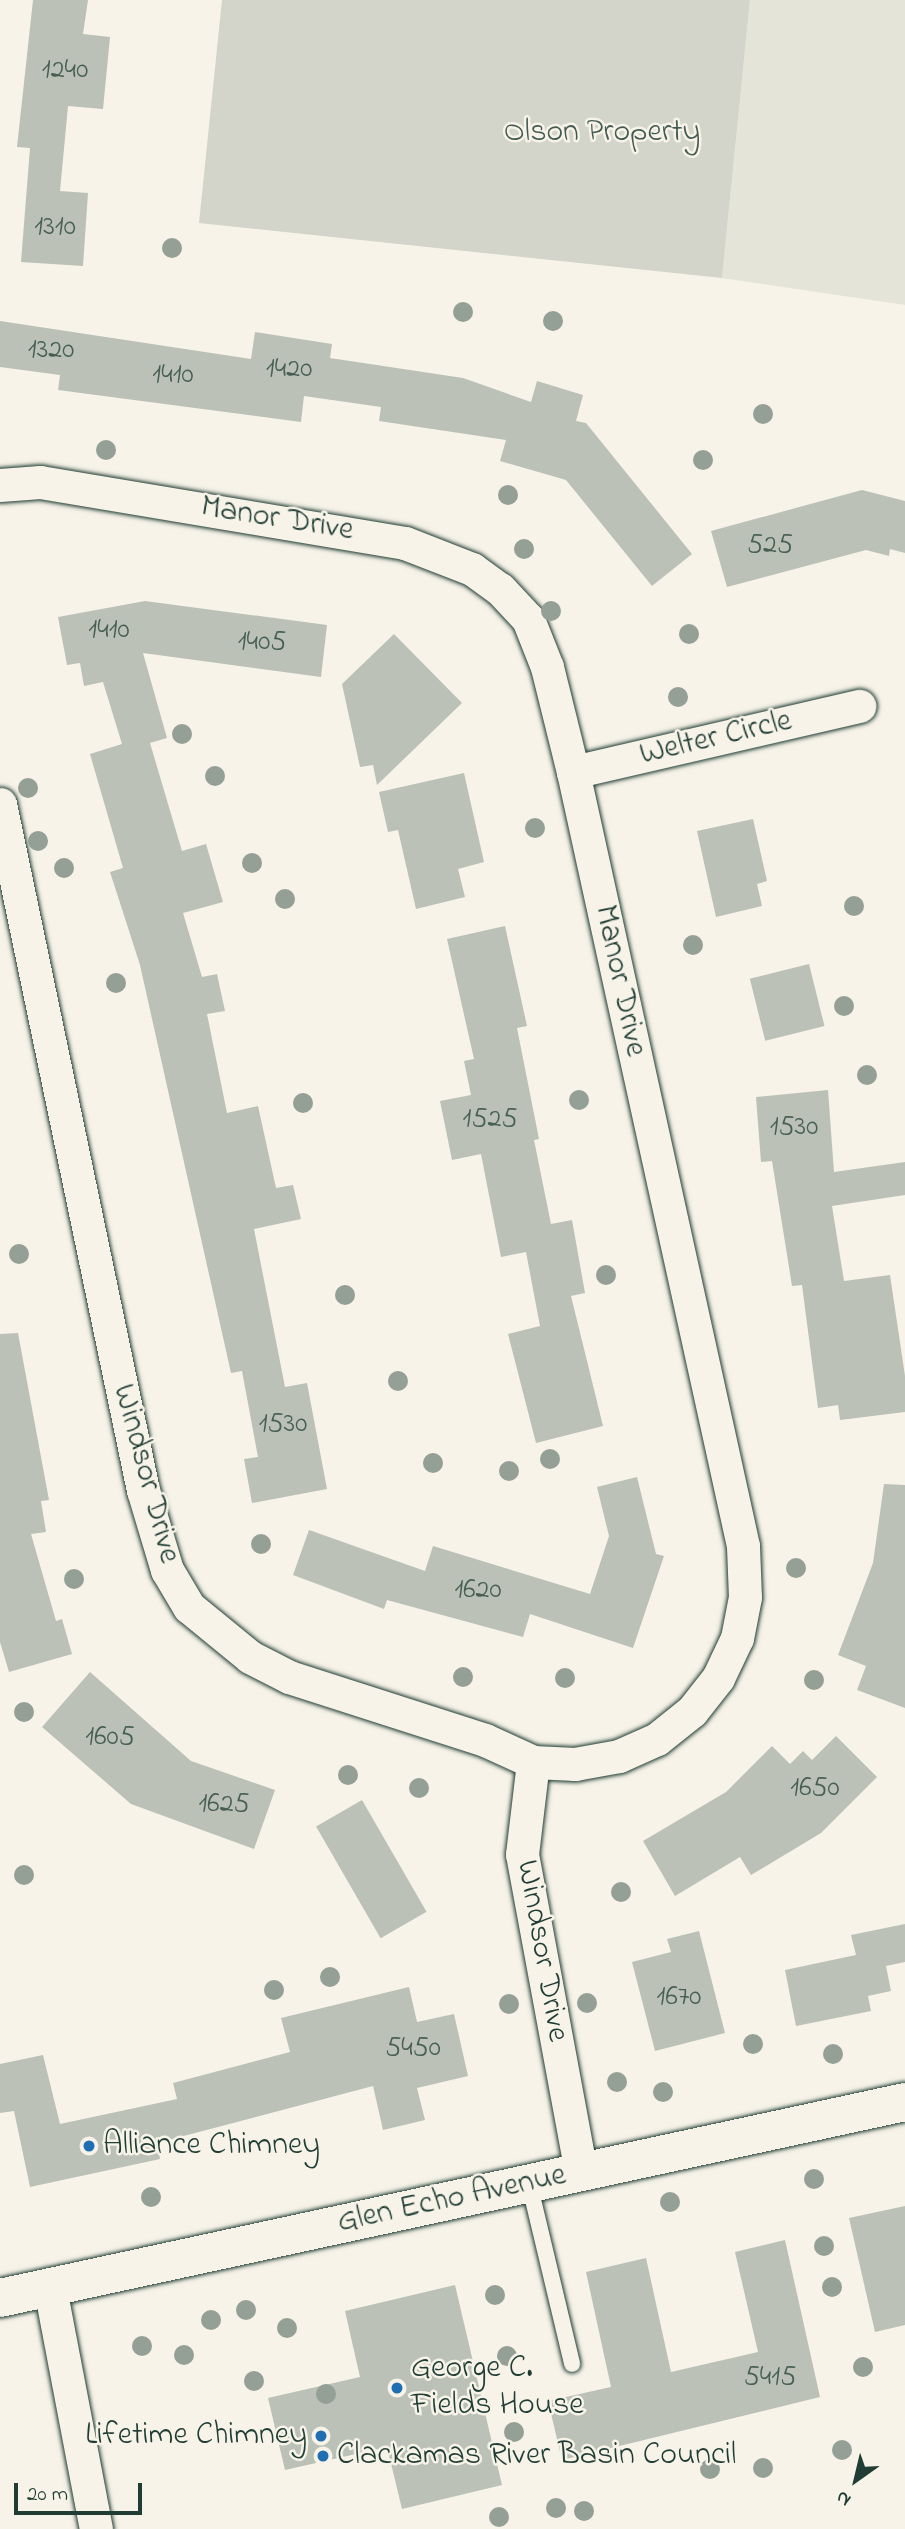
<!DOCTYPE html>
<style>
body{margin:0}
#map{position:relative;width:905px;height:2529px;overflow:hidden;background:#f7f3e8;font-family:"Indie Flower",sans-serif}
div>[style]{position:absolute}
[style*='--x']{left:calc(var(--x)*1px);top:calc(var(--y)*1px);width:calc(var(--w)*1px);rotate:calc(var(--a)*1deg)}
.built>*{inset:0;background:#e5e4d9}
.green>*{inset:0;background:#d3d5ca}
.building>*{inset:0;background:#bbc1b6;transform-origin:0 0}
.roads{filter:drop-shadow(0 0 2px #1f3d34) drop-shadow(0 0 2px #1f3d34)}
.lane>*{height:16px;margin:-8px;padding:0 8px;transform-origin:8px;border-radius:8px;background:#f7f3e8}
.street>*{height:33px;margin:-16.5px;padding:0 16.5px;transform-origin:16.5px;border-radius:16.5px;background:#f7f3e8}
.secondary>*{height:38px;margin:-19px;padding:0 19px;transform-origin:19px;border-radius:19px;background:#f7f3e8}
.trees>*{width:20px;height:20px;margin:-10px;border-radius:50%;background:#949f96}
.dots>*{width:19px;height:19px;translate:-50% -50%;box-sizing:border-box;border:4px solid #f7f3e8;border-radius:50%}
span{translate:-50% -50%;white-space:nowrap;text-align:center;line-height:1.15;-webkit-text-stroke:5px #f7f3e8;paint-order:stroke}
.number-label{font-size:28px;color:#465e54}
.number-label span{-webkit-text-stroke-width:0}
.park-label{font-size:32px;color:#435b52}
.street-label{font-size:32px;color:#1f3d34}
.poi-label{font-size:32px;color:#1f3d34}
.left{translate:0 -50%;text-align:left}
.right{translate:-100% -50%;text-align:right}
.north{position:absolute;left:821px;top:2445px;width:70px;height:70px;-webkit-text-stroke:5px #f7f3e8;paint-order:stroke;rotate:214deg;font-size:19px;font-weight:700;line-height:28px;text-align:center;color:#1f3d34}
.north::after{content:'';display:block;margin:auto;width:24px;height:32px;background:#1f3d34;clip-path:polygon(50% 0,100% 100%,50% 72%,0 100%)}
.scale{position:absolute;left:14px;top:2483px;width:128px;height:32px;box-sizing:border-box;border:4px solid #1f3d34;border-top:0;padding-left:9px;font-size:21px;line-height:24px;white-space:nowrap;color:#1f3d34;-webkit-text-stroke:5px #f7f3e8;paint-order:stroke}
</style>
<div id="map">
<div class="built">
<i style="clip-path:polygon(750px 0,905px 0,905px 305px,722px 278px)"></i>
</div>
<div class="green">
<i style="clip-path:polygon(222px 0,750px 0,722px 278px,199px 223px)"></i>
</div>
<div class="building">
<i style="clip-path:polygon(33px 0,88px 0,83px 34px,110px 37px,103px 109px,68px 106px,60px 191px,88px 193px,83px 266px,21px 262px,30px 148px,17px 147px)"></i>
<i style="clip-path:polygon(0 321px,251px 359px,255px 332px,332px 344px,330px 358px,463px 378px,531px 402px,537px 381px,583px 395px,576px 421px,586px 423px,692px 554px,652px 586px,566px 480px,500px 461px,506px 440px,379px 421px,381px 407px,304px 396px,301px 422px,58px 390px,60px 375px,0 367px)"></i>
<i style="clip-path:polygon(862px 490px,905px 501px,905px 553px,890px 549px,889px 556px,866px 550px,727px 587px,711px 531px)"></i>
<i style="clip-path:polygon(145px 601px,327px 625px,321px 677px,143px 653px,167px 738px,150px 743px,182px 851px,206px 844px,223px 902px,183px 913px,202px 977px,217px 974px,225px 1011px,207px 1014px,227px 1113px,258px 1106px,276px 1188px,293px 1185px,301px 1219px,254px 1229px,285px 1387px,307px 1383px,327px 1489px,252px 1503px,244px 1459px,258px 1457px,242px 1371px,231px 1373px,140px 965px,110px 872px,123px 868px,90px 754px,122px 744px,103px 682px,84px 686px,80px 663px,67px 665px,58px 617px)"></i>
<i style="clip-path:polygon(394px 634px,462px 703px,377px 785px,373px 765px,360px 767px,342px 684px)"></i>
<i style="clip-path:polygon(464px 773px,484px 862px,458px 869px,465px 897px,416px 909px,398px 830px,388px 832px,379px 792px)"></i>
<i style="clip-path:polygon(753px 819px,767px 881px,757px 884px,762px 906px,716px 917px,697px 831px)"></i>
<i style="clip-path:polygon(505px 926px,527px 1026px,517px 1028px,539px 1139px,534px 1140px,551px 1224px,572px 1220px,585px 1293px,571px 1296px,603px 1426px,536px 1443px,508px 1334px,540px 1326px,526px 1252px,501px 1257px,481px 1154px,452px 1160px,440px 1101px,471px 1095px,464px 1061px,474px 1059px,447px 939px)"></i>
<i style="left:809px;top:964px;width:64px;height:61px;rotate:76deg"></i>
<i style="clip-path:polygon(828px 1090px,834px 1172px,905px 1162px,905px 1195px,832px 1206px,844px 1281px,890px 1275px,905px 1376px,905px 1412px,840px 1420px,838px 1405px,818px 1408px,802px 1285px,792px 1286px,772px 1161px,761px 1162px,756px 1097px)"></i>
<i style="clip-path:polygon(18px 1333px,49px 1500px,41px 1501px,46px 1532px,31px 1534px,56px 1621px,62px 1619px,72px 1654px,9px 1672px,0 1642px,0 1334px)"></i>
<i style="clip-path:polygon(637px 1477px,656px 1554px,664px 1556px,633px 1648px,530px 1614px,523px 1637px,387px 1600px,384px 1609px,293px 1575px,309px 1530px,425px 1571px,433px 1546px,590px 1594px,609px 1536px,597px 1487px)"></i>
<i style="clip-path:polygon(884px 1484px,905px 1485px,905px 1708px,857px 1690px,866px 1666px,838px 1655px,873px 1563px)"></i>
<i style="clip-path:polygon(90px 1672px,191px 1761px,275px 1790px,254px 1849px,131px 1804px,42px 1727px)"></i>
<i style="clip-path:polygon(836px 1736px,877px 1777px,821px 1833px,751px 1875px,740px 1857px,675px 1896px,643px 1841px,726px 1792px,772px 1746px,790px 1764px,803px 1751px,812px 1760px)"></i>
<i style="left:362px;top:1800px;width:129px;height:53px;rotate:60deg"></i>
<i style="clip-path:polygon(905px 1924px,905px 1962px,886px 1966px,891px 1991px,868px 1996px,871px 2011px,796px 2026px,785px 1970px,856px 1955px,851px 1935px)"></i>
<i style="clip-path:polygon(699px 1931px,725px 2033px,655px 2051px,632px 1962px,671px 1952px,667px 1939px)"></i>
<i style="clip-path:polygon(409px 1987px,417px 2022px,454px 2014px,468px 2076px,417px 2088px,425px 2120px,383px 2130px,373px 2086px,157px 2143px,160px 2159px,30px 2187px,14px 2111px,0 2113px,0 2064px,43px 2055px,60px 2124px,177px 2099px,173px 2083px,290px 2052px,281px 2018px)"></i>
<i style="clip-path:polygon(905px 2206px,905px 2325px,875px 2332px,849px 2218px)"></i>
<i style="clip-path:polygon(785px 2240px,820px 2397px,562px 2460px,548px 2401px,611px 2387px,586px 2272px,646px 2258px,671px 2372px,758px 2352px,735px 2252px)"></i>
<i style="clip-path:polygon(455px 2285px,502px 2485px,402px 2509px,387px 2447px,285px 2470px,268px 2398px,360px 2377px,345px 2311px)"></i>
</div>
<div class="roads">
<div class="lane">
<i style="--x:529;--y:2183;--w:186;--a:76.6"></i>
</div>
<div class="street">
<i style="--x:0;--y:485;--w:40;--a:-4.3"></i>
<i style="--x:40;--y:482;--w:370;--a:9.5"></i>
<i style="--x:405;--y:543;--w:72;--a:21.2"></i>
<i style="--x:472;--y:569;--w:34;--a:36"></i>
<i style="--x:500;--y:589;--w:41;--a:47"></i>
<i style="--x:528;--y:619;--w:52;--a:68.4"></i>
<i style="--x:547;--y:667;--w:108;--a:76.1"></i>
<i style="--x:573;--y:772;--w:792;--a:77.61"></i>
<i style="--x:743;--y:1546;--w:51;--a:87.8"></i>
<i style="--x:745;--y:1597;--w:42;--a:101"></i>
<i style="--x:737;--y:1638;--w:44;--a:115.4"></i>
<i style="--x:718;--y:1678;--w:42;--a:128.2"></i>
<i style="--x:692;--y:1711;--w:45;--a:141.3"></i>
<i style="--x:657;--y:1739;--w:42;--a:155.9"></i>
<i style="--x:619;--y:1756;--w:45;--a:169.7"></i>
<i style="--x:575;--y:1764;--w:42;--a:-177.3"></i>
<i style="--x:573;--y:772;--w:294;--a:-13"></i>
<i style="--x:0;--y:804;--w:701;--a:78.23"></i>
<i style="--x:143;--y:1490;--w:84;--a:73.3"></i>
<i style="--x:167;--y:1570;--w:43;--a:59.3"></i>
<i style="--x:189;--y:1607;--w:79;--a:39.3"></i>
<i style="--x:250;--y:1657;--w:44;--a:27.1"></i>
<i style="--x:289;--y:1677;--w:206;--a:17.8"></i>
<i style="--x:485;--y:1740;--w:53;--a:24.6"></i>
<i style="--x:533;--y:1762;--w:93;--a:96.8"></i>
<i style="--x:522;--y:1854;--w:322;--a:79.5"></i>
<i style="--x:50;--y:2288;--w:245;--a:79.2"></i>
</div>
<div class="secondary">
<i style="--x:0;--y:2298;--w:926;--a:-12.22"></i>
</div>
</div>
<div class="trees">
<i style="left:172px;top:248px"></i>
<i style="left:463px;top:312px"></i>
<i style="left:553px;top:321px"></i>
<i style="left:763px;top:414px"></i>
<i style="left:106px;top:450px"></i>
<i style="left:703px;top:460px"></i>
<i style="left:508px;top:495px"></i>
<i style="left:524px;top:549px"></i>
<i style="left:551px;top:611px"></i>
<i style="left:689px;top:634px"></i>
<i style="left:678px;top:697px"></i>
<i style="left:182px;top:734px"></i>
<i style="left:215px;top:776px"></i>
<i style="left:28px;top:788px"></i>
<i style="left:535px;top:828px"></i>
<i style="left:38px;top:841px"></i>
<i style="left:252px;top:863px"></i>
<i style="left:64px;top:868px"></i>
<i style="left:285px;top:899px"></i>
<i style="left:854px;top:906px"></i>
<i style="left:693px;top:945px"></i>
<i style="left:116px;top:983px"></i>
<i style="left:844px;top:1006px"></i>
<i style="left:867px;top:1075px"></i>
<i style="left:579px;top:1100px"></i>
<i style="left:303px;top:1103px"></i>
<i style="left:19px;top:1254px"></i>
<i style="left:606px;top:1275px"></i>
<i style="left:345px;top:1295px"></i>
<i style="left:398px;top:1381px"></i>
<i style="left:550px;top:1459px"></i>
<i style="left:433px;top:1463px"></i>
<i style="left:509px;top:1471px"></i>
<i style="left:261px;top:1544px"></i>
<i style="left:796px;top:1568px"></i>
<i style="left:74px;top:1579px"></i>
<i style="left:463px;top:1677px"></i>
<i style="left:565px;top:1678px"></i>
<i style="left:814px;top:1680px"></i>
<i style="left:24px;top:1712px"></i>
<i style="left:348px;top:1775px"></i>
<i style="left:419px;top:1788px"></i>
<i style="left:24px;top:1875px"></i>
<i style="left:621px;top:1892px"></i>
<i style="left:330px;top:1977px"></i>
<i style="left:274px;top:1990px"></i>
<i style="left:587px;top:2003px"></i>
<i style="left:509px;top:2004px"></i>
<i style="left:753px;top:2044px"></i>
<i style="left:833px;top:2054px"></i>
<i style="left:617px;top:2082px"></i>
<i style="left:663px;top:2092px"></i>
<i style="left:814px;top:2179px"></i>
<i style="left:151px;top:2197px"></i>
<i style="left:670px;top:2202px"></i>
<i style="left:824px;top:2246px"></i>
<i style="left:832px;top:2287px"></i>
<i style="left:495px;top:2295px"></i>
<i style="left:246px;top:2310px"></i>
<i style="left:211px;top:2320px"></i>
<i style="left:287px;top:2328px"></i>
<i style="left:142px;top:2346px"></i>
<i style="left:184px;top:2355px"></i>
<i style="left:507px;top:2356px"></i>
<i style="left:863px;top:2367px"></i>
<i style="left:254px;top:2381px"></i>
<i style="left:326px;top:2394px"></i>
<i style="left:514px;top:2432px"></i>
<i style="left:842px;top:2450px"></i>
<i style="left:763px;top:2468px"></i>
<i style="left:710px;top:2469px"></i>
<i style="left:556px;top:2508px"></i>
<i style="left:584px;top:2511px"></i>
<i style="left:499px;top:2517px"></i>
</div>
<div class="dots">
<i style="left:89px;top:2146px;background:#1f6fb2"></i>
<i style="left:397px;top:2388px;background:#1f6fb2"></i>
<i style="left:321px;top:2436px;background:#1f6fb2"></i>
<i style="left:323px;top:2456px;background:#1f6fb2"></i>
</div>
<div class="number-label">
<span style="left:65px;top:71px">1240</span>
<span style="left:55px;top:228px">1310</span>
<span style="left:51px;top:351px">1320</span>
<span style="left:289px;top:370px">1420</span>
<span style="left:173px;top:376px">1410</span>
<span style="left:770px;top:546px">525</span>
<span style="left:109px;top:631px">1410</span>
<span style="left:262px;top:643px">1405</span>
<span style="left:490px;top:1120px">1525</span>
<span style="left:794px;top:1128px">1530</span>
<span style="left:283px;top:1425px">1530</span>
<span style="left:478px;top:1591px">1620</span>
<span style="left:110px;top:1738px">1605</span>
<span style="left:815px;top:1789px">1650</span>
<span style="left:224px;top:1805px">1625</span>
<span style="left:679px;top:1998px">1670</span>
<span style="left:413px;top:2049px">5450</span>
<span style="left:770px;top:2378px">5415</span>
</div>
<div class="park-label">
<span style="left:602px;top:133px">Olson Property</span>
</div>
<div class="street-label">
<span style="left:277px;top:520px;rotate:9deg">Manor Drive</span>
<span style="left:716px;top:739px;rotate:-13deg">Welter Circle</span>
<span style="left:619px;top:981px;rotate:78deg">Manor Drive</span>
<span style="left:145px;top:1474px;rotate:75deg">Windsor Drive</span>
<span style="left:541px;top:1951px;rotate:80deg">Windsor Drive</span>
<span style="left:452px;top:2200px;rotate:-12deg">Glen Echo Avenue</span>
</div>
<div class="poi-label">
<span class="left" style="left:103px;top:2146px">Alliance Chimney</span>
<span class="left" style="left:411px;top:2388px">George C.<br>Fields House</span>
<span class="right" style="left:307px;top:2436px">Lifetime Chimney</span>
<span class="left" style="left:337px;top:2456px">Clackamas River Basin Council</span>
</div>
<div class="north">N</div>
<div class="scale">20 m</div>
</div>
